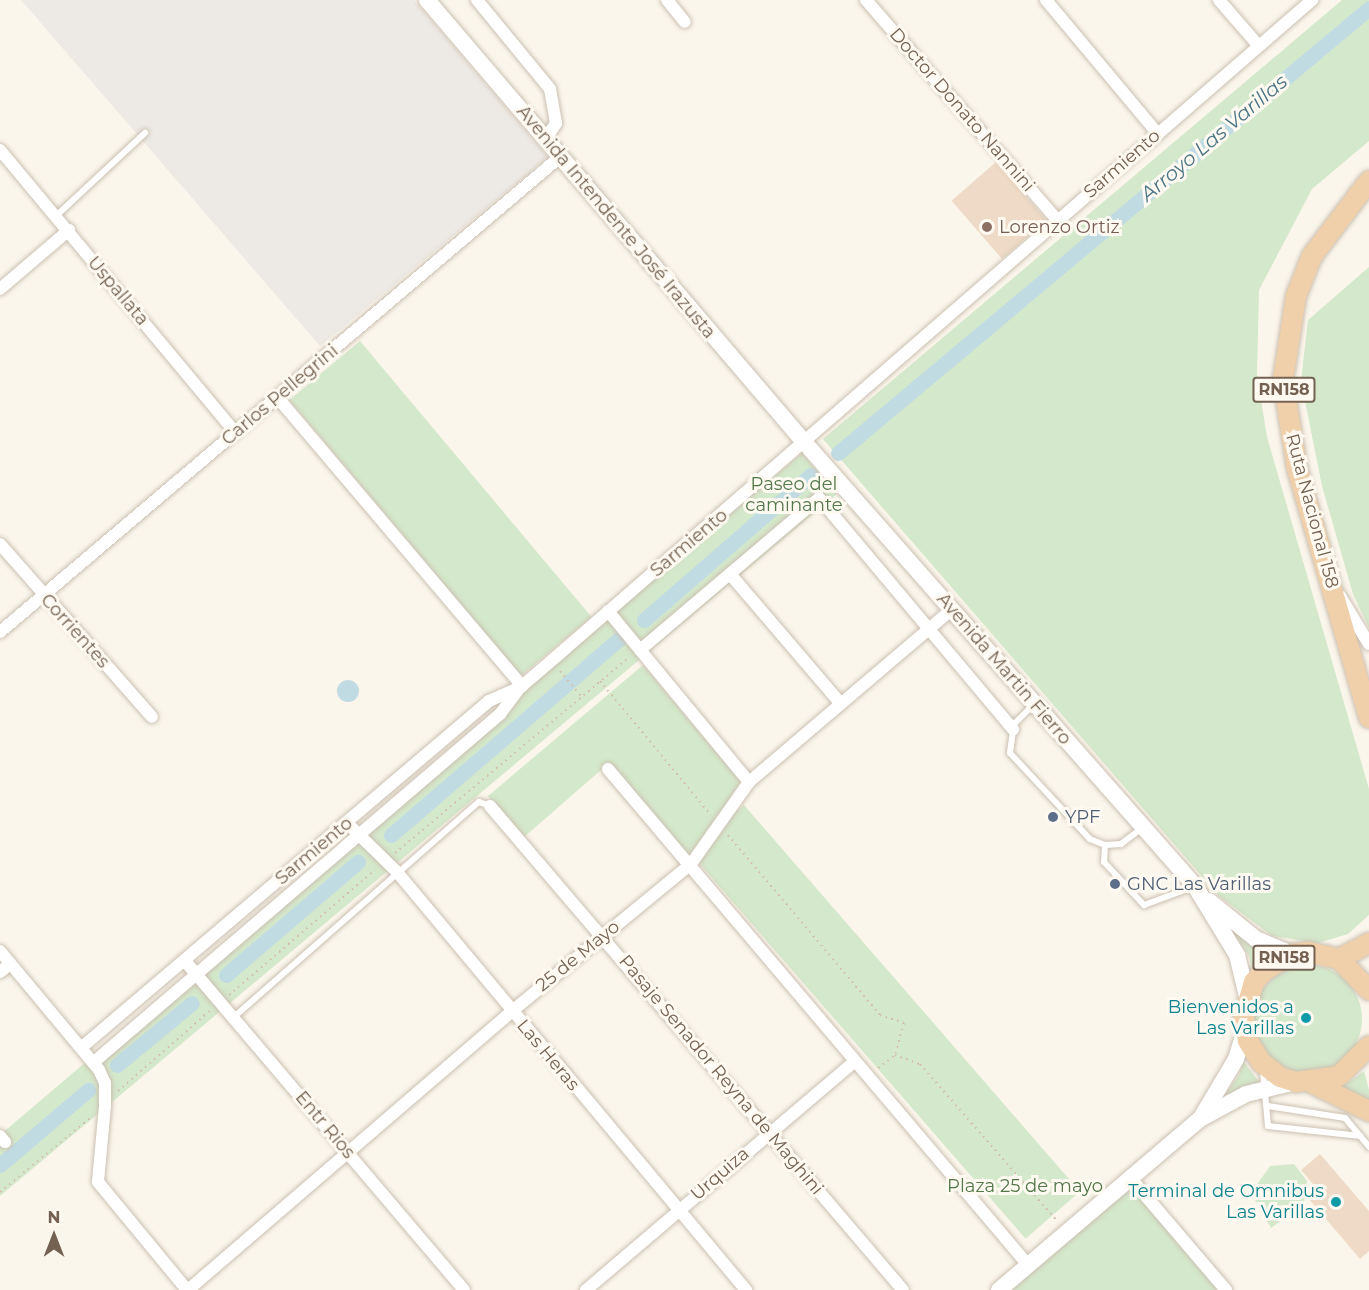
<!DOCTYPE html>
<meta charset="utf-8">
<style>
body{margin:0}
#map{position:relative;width:1369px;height:1290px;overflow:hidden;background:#fbf6ec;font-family:Montserrat,sans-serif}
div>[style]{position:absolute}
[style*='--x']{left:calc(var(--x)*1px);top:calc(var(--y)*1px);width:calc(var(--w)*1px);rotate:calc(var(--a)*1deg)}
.industrial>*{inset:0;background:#ede9e4}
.green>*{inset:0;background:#d4e8cb;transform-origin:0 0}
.round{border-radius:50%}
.water>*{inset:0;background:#c1dbe3}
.canal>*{height:15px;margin:-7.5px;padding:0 7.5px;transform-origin:7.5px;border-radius:7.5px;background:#c1dbe3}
.building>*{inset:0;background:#eedac6;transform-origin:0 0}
.path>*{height:2px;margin-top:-1px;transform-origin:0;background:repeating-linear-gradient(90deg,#d3bda9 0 1.5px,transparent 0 6px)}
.roads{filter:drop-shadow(0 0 2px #ccc0b2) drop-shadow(0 0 2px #ccc0b2)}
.service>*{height:6px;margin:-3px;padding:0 3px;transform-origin:3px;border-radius:3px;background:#fff}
.minor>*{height:12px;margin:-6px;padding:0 6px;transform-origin:6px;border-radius:6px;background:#fff}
.secondary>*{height:16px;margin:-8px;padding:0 8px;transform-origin:8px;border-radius:8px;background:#fff}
.trunk>*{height:20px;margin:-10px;padding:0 10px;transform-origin:10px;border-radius:10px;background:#f0d0aa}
.dots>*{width:16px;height:16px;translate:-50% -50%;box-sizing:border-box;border:3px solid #fefaf2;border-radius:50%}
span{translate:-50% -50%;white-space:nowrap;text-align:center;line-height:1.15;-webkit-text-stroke:6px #fefaf2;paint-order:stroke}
.shield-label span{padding:2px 4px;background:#fefaf2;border:2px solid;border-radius:4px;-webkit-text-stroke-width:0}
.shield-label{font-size:16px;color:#746151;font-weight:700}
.street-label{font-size:18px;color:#746151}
.education-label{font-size:18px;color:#785e54}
.left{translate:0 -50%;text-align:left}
.park-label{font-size:18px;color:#53784a}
.service-label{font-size:18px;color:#4e5e75}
.culture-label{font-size:18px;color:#0d838f}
.right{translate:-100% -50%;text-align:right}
.water-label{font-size:20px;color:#4c7585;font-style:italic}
.north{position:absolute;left:24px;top:1206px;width:60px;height:60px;-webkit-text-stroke:4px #fefaf2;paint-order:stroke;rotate:0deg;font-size:16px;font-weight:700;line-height:24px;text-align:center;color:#746151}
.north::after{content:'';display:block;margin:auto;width:21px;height:27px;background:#746151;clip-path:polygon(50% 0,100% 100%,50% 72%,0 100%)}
</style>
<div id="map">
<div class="industrial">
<i style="clip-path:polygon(21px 0,414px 0,548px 157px,320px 346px)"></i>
</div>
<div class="green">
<i style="clip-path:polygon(1342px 0,1369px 0,1369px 141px,1312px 189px,1259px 290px,1257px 375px,1267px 437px,1369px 789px,1369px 915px,1348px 934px,1318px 943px,1272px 936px,1219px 896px,823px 439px)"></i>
<i style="clip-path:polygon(1369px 267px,1369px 628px,1353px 594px,1322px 486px,1301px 381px,1308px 320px)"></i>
<i style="left:360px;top:341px;width:360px;height:92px;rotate:50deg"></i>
<i style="clip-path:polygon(802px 453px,837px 494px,0 1196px,0 1135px)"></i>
<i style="clip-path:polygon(643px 665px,741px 782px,690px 857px,609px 763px,523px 838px,488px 796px)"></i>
<i style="left:744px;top:805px;width:512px;height:72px;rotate:49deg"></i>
<i style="clip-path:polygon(1227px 924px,1258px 949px,1278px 953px,1253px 974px,1249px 956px)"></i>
<i class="round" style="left:1254px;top:965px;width:108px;height:108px"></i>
<i style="clip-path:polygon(1243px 1061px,1260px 1083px,1225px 1095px,1239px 1075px)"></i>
<i style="clip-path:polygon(1364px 1071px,1369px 1090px,1369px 1104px,1341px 1088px)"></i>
<i style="clip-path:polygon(1294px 1164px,1307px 1181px,1304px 1204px,1271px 1228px,1251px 1193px,1270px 1166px)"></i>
<i style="clip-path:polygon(1132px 1180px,1229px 1290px,999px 1290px)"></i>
</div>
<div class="water">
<i class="round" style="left:337px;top:680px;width:22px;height:22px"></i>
</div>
<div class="canal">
<i style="--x:838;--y:453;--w:693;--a:-39.96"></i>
<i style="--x:644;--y:620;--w:221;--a:-41"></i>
<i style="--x:391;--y:835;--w:301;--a:-40.7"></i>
<i style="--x:226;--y:975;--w:174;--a:-40.6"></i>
<i style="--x:117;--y:1065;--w:97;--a:-39.6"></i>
<i style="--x:0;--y:1165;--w:116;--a:-40.4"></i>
</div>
<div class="building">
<i style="left:996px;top:162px;width:77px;height:59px;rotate:49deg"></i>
<i style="clip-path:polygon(1320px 1154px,1369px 1211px,1369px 1251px,1360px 1259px,1303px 1192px,1313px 1184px,1301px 1170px)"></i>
</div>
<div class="path">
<i style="--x:560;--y:671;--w:33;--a:50"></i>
<i style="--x:600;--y:681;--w:174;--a:50.4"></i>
<i style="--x:728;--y:835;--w:236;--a:49.8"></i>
<i style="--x:880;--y:1015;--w:25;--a:18"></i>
<i style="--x:904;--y:1023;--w:33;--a:106"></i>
<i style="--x:895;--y:1055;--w:27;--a:20"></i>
<i style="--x:920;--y:1064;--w:208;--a:48.9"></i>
<i style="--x:395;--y:853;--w:304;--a:-39.9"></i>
<i style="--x:229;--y:995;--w:192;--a:-40.6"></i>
<i style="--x:878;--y:1068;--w:21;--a:-37"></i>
<i style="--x:118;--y:1091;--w:123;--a:-41.1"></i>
<i style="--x:0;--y:1192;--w:117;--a:-39.4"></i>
</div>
<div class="roads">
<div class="service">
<i style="--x:56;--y:216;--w:122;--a:-43"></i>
<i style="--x:1034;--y:704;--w:28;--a:135"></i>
<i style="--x:1014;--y:724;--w:29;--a:98"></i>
<i style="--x:1010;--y:753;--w:117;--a:47.1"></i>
<i style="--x:1090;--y:839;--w:16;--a:22"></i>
<i style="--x:1105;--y:845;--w:16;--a:-4"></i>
<i style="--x:1121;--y:844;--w:25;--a:-37"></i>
<i style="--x:1105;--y:845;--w:17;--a:93"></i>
<i style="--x:1104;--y:862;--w:59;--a:47.1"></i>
<i style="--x:1144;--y:905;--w:52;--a:-20.2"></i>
<i style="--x:234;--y:1017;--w:326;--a:-41.3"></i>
<i style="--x:479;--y:802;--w:12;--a:20"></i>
<i style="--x:1263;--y:1071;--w:55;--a:84.8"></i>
<i style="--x:1268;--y:1126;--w:93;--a:6.2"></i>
<i style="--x:1268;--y:1106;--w:78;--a:8.9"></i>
<i style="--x:1345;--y:1118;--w:38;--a:50"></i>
</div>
<div class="minor">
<i style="--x:477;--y:0;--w:115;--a:50.6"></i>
<i style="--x:550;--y:89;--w:35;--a:80"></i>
<i style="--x:556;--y:123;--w:19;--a:122"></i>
<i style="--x:667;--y:0;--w:28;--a:51"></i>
<i style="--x:866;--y:0;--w:291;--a:49"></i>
<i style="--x:1046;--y:0;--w:175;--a:50.1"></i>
<i style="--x:1219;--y:0;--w:60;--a:49.1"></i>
<i style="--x:0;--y:150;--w:368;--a:50.2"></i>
<i style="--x:0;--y:289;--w:91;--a:-40.5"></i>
<i style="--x:277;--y:397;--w:379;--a:49.7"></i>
<i style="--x:0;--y:544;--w:230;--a:48.7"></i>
<i style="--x:730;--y:574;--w:170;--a:49.5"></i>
<i style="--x:1340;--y:596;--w:56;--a:58.9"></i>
<i style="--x:608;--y:611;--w:222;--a:50.5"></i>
<i style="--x:0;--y:632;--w:734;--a:-40.31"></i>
<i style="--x:640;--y:650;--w:235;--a:-40.3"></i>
<i style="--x:819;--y:498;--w:302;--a:50"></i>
<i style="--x:608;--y:769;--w:650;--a:49.74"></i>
<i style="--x:490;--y:806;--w:636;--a:49.53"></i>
<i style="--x:347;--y:823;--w:70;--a:44.4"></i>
<i style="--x:397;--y:872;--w:545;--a:50.14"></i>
<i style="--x:0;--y:951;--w:155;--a:50.2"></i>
<i style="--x:99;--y:1070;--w:14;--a:65"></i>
<i style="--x:105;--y:1083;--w:23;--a:90"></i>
<i style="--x:105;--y:1106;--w:76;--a:95.3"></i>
<i style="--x:98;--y:1182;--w:140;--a:50.5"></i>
<i style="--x:185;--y:961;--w:431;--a:49.7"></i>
<i style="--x:0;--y:972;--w:13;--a:-39"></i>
<i style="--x:82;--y:1047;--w:534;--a:-40.37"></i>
<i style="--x:489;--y:701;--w:36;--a:-24"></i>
<i style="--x:522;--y:686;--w:57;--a:-40.7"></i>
<i style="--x:565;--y:649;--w:990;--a:-40.98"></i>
<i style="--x:94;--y:1062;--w:535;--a:-40.6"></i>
<i style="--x:500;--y:714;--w:35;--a:-53"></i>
<i style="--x:0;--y:1136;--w:8;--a:50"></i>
<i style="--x:1132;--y:1180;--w:145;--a:49.5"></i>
<i style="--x:188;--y:1290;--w:428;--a:-40.7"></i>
<i style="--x:512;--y:1011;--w:232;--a:-39.4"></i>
<i style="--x:691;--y:864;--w:100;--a:-54.7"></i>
<i style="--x:749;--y:782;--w:267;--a:-40.4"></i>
<i style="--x:586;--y:1290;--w:353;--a:-40.4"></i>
</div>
<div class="secondary">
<i style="--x:427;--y:0;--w:582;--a:49.53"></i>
<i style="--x:805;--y:443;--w:590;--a:48.64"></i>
<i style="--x:1195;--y:886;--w:81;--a:58.7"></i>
<i style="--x:1237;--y:955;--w:42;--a:76.3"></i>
<i style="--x:1209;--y:901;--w:60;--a:39"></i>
<i style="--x:1256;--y:939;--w:39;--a:23"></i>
<i style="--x:1202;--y:1116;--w:66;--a:-59.2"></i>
<i style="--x:1236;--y:1059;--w:31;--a:-73"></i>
<i style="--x:999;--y:1290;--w:264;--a:-40.4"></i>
<i style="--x:1200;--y:1119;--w:52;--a:-28.5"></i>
<i style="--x:1246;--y:1094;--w:51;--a:-13.5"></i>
</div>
<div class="trunk">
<i style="--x:1369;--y:181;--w:94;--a:127.2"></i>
<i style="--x:1312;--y:256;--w:43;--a:111.8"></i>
<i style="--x:1296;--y:296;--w:85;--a:98.8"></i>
<i style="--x:1283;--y:380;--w:89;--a:81"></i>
<i style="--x:1297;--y:468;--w:260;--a:73.9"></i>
<i style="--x:1339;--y:959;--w:34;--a:-28"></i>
<i style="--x:1369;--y:990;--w:43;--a:-134.1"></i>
<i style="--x:1339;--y:959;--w:32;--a:-167"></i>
<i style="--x:1308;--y:952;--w:16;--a:173"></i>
<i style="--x:1292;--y:954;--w:31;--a:149"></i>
<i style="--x:1265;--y:970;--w:16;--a:133"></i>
<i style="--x:1254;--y:982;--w:37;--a:106"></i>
<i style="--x:1244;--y:1018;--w:23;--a:80"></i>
<i style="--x:1248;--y:1041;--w:25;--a:58"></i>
<i style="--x:1261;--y:1062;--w:24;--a:38"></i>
<i style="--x:1280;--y:1077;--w:17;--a:17"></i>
<i style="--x:1296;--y:1082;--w:43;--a:-7.9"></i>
<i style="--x:1339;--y:1076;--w:42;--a:-45"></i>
<i style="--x:1312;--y:1083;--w:64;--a:26.2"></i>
</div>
</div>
<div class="dots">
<i style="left:987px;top:227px;background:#8d6e63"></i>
<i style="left:1053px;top:817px;background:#5c6f8a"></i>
<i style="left:1115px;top:884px;background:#5c6f8a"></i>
<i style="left:1306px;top:1018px;background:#0f9aa8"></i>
<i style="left:1336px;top:1202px;background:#0f9aa8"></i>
</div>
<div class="shield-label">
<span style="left:1284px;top:390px">RN158</span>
<span style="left:1284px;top:958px">RN158</span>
</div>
<div class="street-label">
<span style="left:962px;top:110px;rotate:49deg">Doctor Donato Nannini</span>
<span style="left:1122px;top:164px;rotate:-41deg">Sarmiento</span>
<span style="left:616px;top:222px;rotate:50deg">Avenida Intendente José Irazusta</span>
<span style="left:118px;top:291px;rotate:50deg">Uspallata</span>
<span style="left:280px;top:395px;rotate:-40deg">Carlos Pellegrini</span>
<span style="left:1312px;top:511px;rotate:75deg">Ruta Nacional 158</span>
<span style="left:689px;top:543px;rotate:-40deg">Sarmiento</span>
<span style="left:75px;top:631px;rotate:48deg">Corrientes</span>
<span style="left:1004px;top:669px;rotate:49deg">Avenida Martin Fierro</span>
<span style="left:314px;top:851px;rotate:-40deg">Sarmiento</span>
<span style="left:578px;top:956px;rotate:-39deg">25 de Mayo</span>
<span style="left:548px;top:1055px;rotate:50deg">Las Heras</span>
<span style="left:721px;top:1075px;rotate:50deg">Pasaje Senador Reyna de Maghini</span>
<span style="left:325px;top:1125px;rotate:50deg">Entr Rios</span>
<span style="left:720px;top:1174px;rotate:-41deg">Urquiza</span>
</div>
<div class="education-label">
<span class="left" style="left:999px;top:227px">Lorenzo Ortiz</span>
</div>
<div class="park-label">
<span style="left:794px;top:495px">Paseo del<br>caminante</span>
<span style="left:1025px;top:1186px">Plaza 25 de mayo</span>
</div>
<div class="service-label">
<span class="left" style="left:1065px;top:817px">YPF</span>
<span class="left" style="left:1127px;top:884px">GNC Las Varillas</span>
</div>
<div class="culture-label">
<span class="right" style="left:1294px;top:1018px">Bienvenidos a<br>Las Varillas</span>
<span class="right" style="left:1324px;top:1202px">Terminal de Omnibus<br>Las Varillas</span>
</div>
<div class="water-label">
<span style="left:1214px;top:138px;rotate:-40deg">Arroyo Las Varillas</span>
</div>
<div class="north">N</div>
</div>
